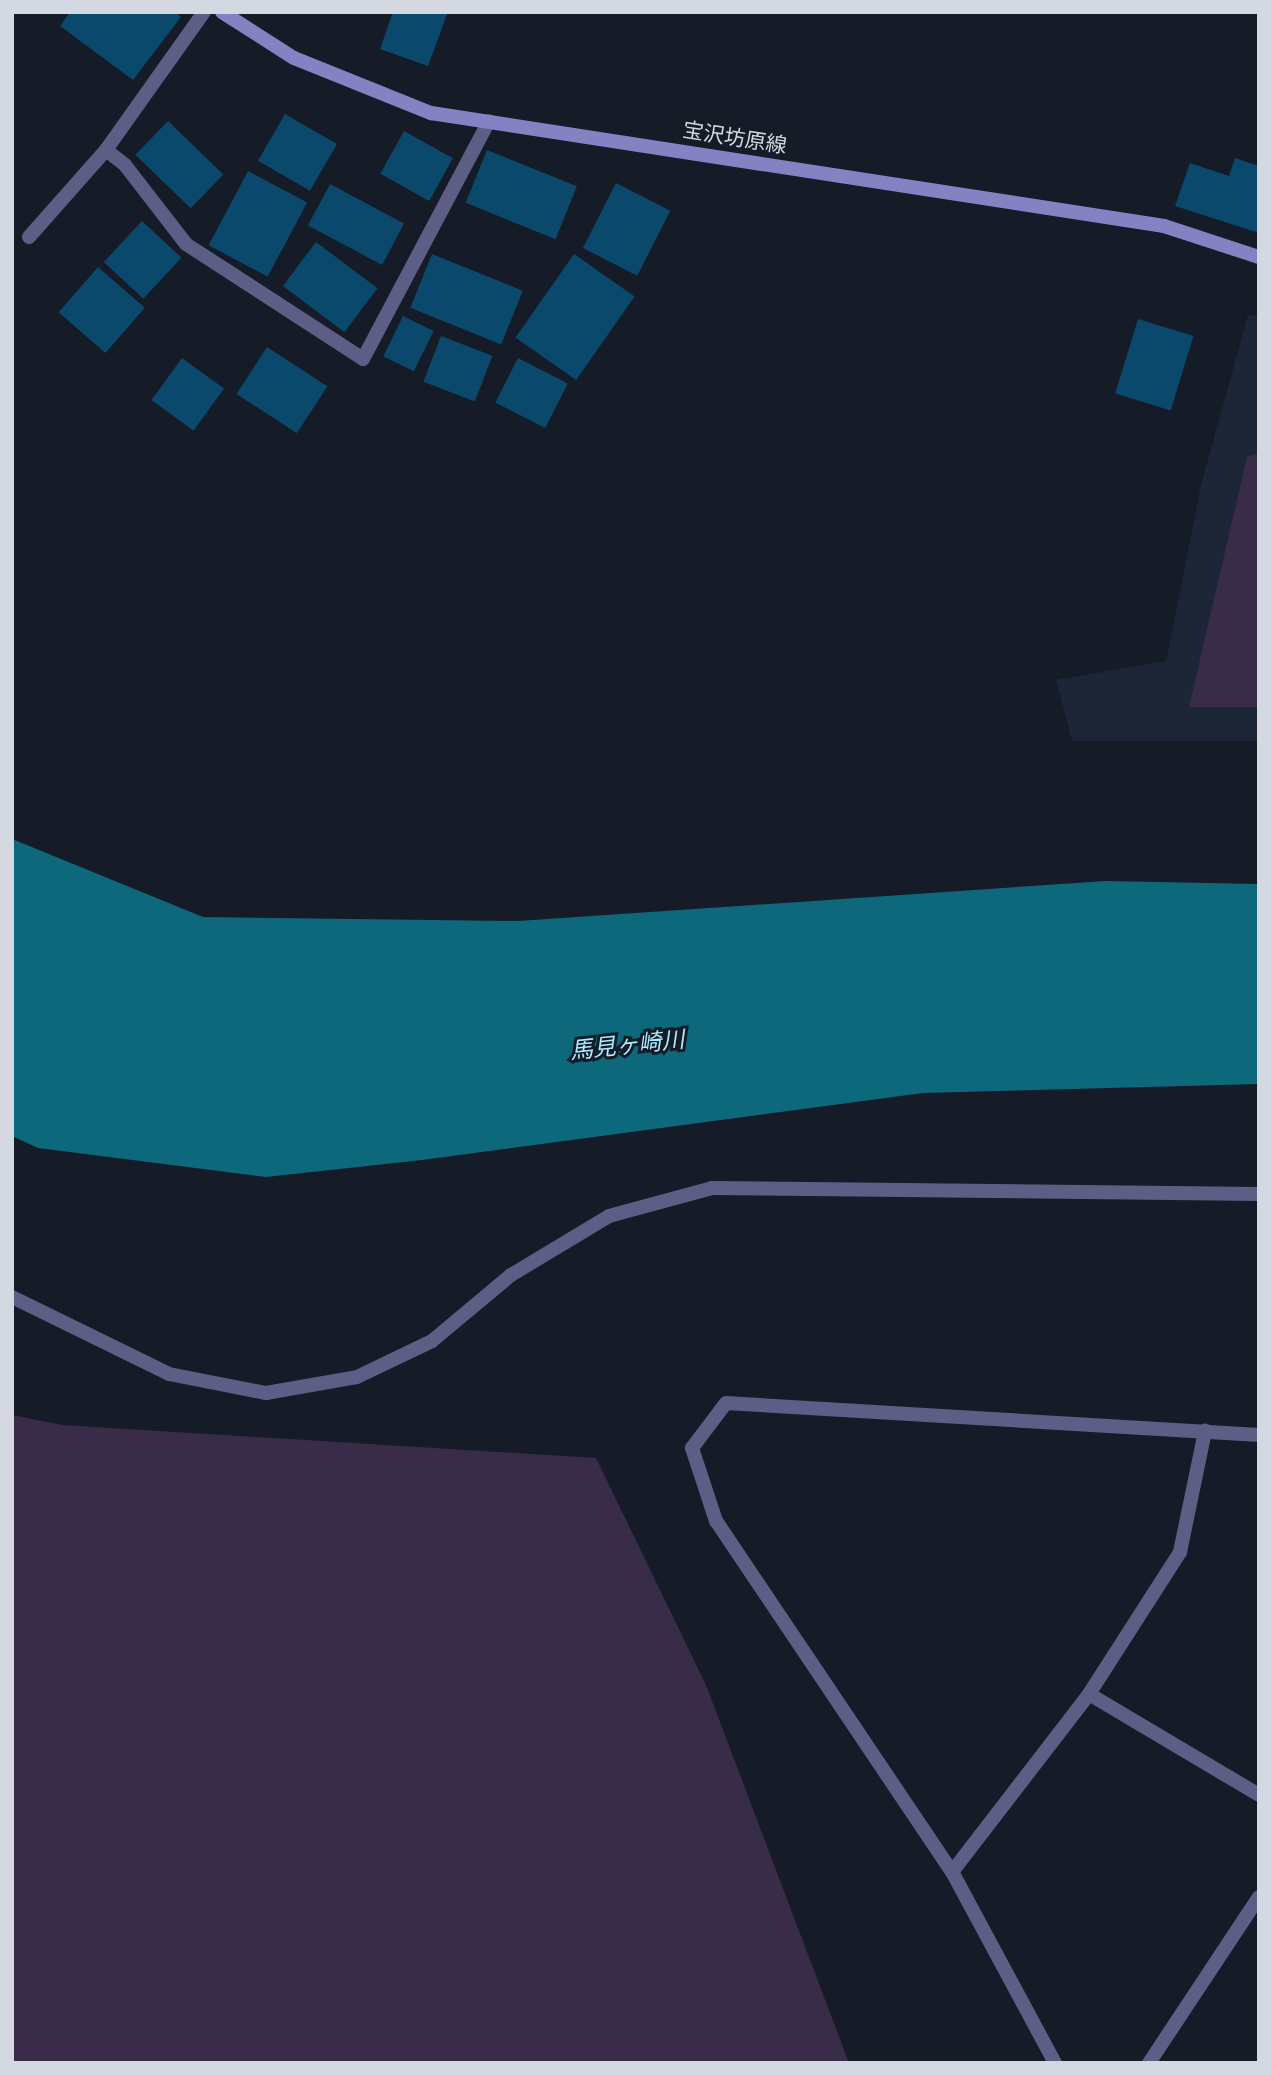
<!DOCTYPE html>
<meta charset="utf-8">
<style>
body{margin:0}
#map{position:relative;width:1271px;height:2075px;overflow:hidden;background:#151b27;font-family:"Playfair Display","Noto Sans JP",serif}
div>[style]{position:absolute}
[style*='--x']{left:calc(var(--x)*1px);top:calc(var(--y)*1px);width:calc(var(--w)*1px);rotate:calc(var(--a)*1deg)}
.built>*{inset:0;background:#1c2636}
.green>*{inset:0;background:#392c48}
.water>*{inset:0;background:#0d687c}
.building>*{inset:0;background:#0a496b;transform-origin:0 0}
.service>*{height:14px;margin:-7px;padding:0 7px;transform-origin:7px;border-radius:7px;background:#5d5e86}
.minor>*{height:14px;margin:-7px;padding:0 7px;transform-origin:7px;border-radius:7px;background:#5d5e86}
.secondary>*{height:14px;margin:-7px;padding:0 7px;transform-origin:7px;border-radius:7px;background:#8383c4}
span{translate:-50% -50%;white-space:nowrap;text-align:center;line-height:1.15;-webkit-text-stroke:6px #151b27;paint-order:stroke}
.street-label{font-size:21px;color:#d4d9e1}
.water-label{font-size:23px;color:#acebfd;font-style:italic}
.frame{position:absolute;inset:0;border:14px solid #d4d9e1;pointer-events:none}
</style>
<div id="map">
<div class="built">
<i style="clip-path:polygon(1248px 315px,1259px 316px,1259px 741px,1072px 741px,1056px 680px,1166px 661px,1201px 485px)"></i>
</div>
<div class="green">
<i style="clip-path:polygon(1259px 453px,1259px 707px,1189px 707px,1247px 457px)"></i>
<i style="clip-path:polygon(12px 1415px,62px 1425px,596px 1458px,706px 1685px,849px 2063px,12px 2063px)"></i>
</div>
<div class="water">
<i style="clip-path:polygon(12px 839px,203px 917px,518px 921px,1106px 881px,1259px 884px,1259px 1084px,923px 1093px,422px 1160px,266px 1177px,38px 1148px,12px 1136px)"></i>
</div>
<div class="building">
<i style="clip-path:polygon(70px 12px,175px 12px,181px 17px,133px 80px,60px 26px)"></i>
<i style="clip-path:polygon(393px 12px,448px 12px,428px 66px,380px 49px)"></i>
<i style="left:285px;top:114px;width:60px;height:54px;rotate:30deg"></i>
<i style="left:168px;top:121px;width:77px;height:47px;rotate:44deg"></i>
<i style="left:404px;top:131px;width:56px;height:49px;rotate:29deg"></i>
<i style="left:487px;top:150px;width:97px;height:57px;rotate:22deg"></i>
<i style="clip-path:polygon(1235px 158px,1259px 166px,1259px 233px,1175px 206px,1190px 163px,1229px 176px)"></i>
<i style="left:248px;top:171px;width:67px;height:84px;rotate:28deg"></i>
<i style="left:616px;top:183px;width:61px;height:73px;rotate:27deg"></i>
<i style="left:330px;top:184px;width:84px;height:47px;rotate:28deg"></i>
<i style="left:142px;top:221px;width:54px;height:56px;rotate:43deg"></i>
<i style="left:316px;top:242px;width:77px;height:55px;rotate:37deg"></i>
<i style="left:432px;top:254px;width:98px;height:58px;rotate:22deg"></i>
<i style="left:574px;top:254px;width:74px;height:102px;rotate:35deg"></i>
<i style="left:98px;top:267px;width:62px;height:60px;rotate:41deg"></i>
<i style="left:403px;top:316px;width:34px;height:45px;rotate:26deg"></i>
<i style="left:1138px;top:319px;width:58px;height:78px;rotate:17deg"></i>
<i style="left:441px;top:336px;width:55px;height:49px;rotate:21deg"></i>
<i style="left:267px;top:347px;width:72px;height:56px;rotate:33deg"></i>
<i style="left:182px;top:358px;width:52px;height:52px;rotate:36deg"></i>
<i style="left:518px;top:358px;width:56px;height:50px;rotate:27deg"></i>
</div>
<div class="service">
<i style="--x:204;--y:12;--w:169;--a:125.4"></i>
<i style="--x:106;--y:150;--w:24;--a:38"></i>
<i style="--x:125;--y:165;--w:100;--a:52.3"></i>
<i style="--x:186;--y:244;--w:211;--a:33"></i>
<i style="--x:363;--y:359;--w:269;--a:-62.1"></i>
<i style="--x:29;--y:237;--w:116;--a:-48.5"></i>
</div>
<div class="minor">
<i style="--x:12;--y:1297;--w:175;--a:26.1"></i>
<i style="--x:169;--y:1374;--w:99;--a:11.1"></i>
<i style="--x:266;--y:1393;--w:92;--a:-10"></i>
<i style="--x:357;--y:1377;--w:83;--a:-25.6"></i>
<i style="--x:432;--y:1341;--w:103;--a:-39.9"></i>
<i style="--x:511;--y:1275;--w:114;--a:-31"></i>
<i style="--x:609;--y:1216;--w:107;--a:-15.2"></i>
<i style="--x:712;--y:1188;--w:547;--a:0.63"></i>
<i style="--x:1089;--y:1694;--w:198;--a:30.7"></i>
<i style="--x:952;--y:1872;--w:225;--a:-52.4"></i>
<i style="--x:1089;--y:1694;--w:169;--a:-57.3"></i>
<i style="--x:1180;--y:1552;--w:124;--a:-78.3"></i>
<i style="--x:1055;--y:2063;--w:217;--a:-118.3"></i>
<i style="--x:952;--y:1872;--w:423;--a:-123.9"></i>
<i style="--x:716;--y:1521;--w:77;--a:-108.2"></i>
<i style="--x:692;--y:1448;--w:56;--a:-52.9"></i>
<i style="--x:726;--y:1403;--w:534;--a:3.44"></i>
<i style="--x:1149;--y:2063;--w:199;--a:-56.5"></i>
</div>
<div class="secondary">
<i style="--x:222;--y:12;--w:85;--a:32.6"></i>
<i style="--x:294;--y:58;--w:148;--a:21.9"></i>
<i style="--x:431;--y:113;--w:742;--a:8.76"></i>
<i style="--x:1164;--y:226;--w:100;--a:18.1"></i>
</div>
<div class="street-label">
<span style="left:735px;top:136px;rotate:9deg">宝沢坊原線</span>
</div>
<div class="water-label">
<span style="left:627px;top:1044px;rotate:-6deg">馬見ヶ崎川</span>
</div>
<div class="frame"></div>
</div>
